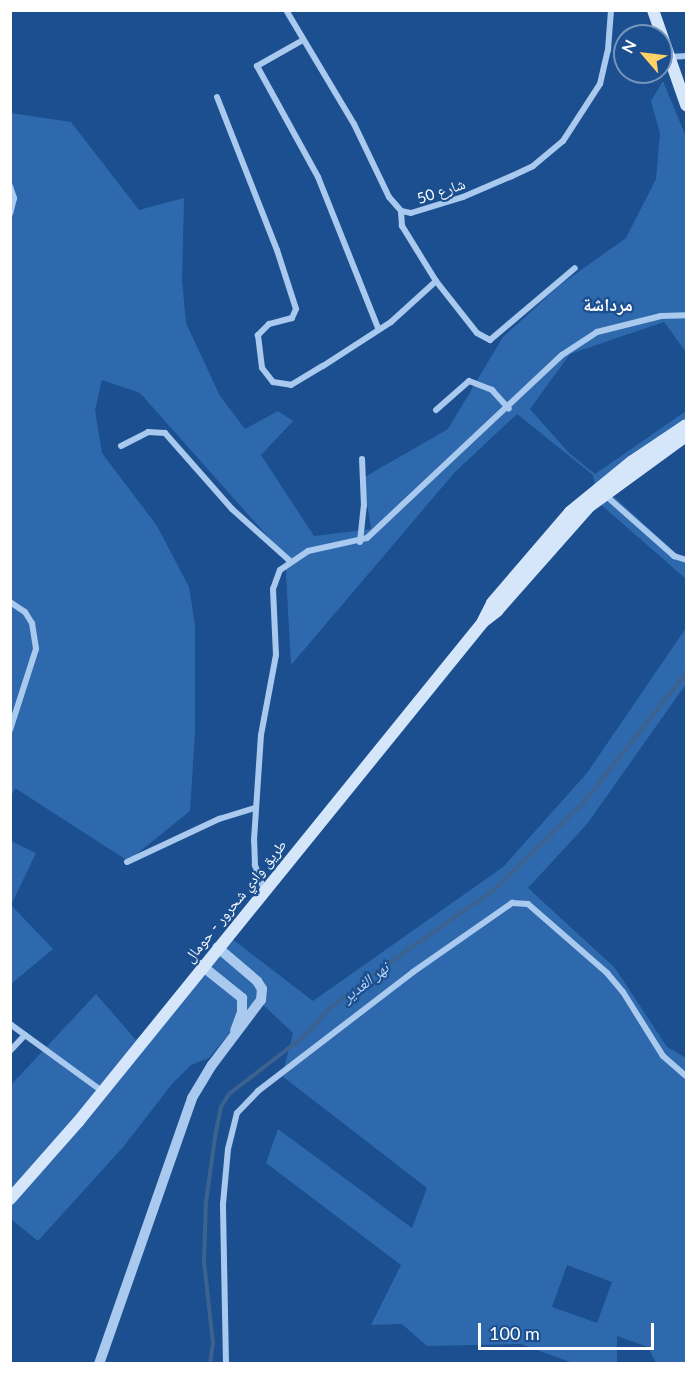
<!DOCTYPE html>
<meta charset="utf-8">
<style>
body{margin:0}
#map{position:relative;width:697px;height:1374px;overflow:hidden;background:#1b4f8f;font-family:Lato,"Noto Naskh Arabic",sans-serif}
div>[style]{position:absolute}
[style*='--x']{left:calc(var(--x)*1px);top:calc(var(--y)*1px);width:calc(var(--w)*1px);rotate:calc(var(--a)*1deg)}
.green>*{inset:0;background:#2e69ad}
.stream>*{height:4px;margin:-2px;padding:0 2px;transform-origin:2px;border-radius:2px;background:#3c6290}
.minor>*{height:6px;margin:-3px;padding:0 3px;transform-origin:3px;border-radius:3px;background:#a9c9ee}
.tertiary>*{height:10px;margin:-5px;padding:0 5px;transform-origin:5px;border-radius:5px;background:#a9c9ee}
.secondary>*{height:12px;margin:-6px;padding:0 6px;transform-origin:6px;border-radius:6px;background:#d6e6fa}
span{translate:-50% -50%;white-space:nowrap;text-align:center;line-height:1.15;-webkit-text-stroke:4.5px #1b4f8f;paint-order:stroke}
.street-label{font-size:15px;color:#fff}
.water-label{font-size:16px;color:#b5d3f5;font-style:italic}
.quarter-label{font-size:18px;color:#fff;font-weight:700}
.frame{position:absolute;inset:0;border:12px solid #fff;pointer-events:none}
.north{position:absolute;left:613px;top:24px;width:60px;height:60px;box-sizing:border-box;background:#1b4f8f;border:2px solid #7695bc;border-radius:50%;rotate:298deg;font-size:16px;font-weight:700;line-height:24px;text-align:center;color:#fff}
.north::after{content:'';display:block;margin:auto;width:21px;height:27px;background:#ffd166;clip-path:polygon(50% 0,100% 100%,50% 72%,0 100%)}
.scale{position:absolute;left:478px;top:1323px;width:176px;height:27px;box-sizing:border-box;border:3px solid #fff;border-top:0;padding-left:8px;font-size:18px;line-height:21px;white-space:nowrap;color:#fff;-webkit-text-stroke:4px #1b4f8f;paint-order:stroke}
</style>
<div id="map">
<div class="green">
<i style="clip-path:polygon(663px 81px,686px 137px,686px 352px,664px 322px,570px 354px,530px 409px,569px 453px,595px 474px,686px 411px,686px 443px,611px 494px,680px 557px,686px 555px,686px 579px,598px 502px,593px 475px,517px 414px,455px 472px,291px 665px,285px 556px,140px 393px,102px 380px,95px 410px,102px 453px,157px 526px,189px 587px,195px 625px,195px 731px,190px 811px,128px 861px,15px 788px,11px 798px,11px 113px,71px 122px,139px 210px,184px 198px,182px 280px,186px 323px,220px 396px,245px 429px,278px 411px,293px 421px,261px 455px,314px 536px,371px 529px,363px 478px,448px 429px,503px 337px,560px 285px,626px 238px,656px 179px,660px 133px,651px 101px)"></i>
<i style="clip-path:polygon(evenodd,686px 628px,686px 684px,587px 824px,528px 888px,615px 968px,667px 1047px,686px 1058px,686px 1363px,656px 1363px,648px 1347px,617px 1336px,617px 1363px,573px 1363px,521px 1344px,427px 1346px,402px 1324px,371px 1325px,401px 1265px,266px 1163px,278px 1129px,412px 1228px,427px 1188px,282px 1076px,293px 1033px,257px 999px,209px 1058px,191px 1065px,172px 1084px,124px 1146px,38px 1241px,11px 1219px,10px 1086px,96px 994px,136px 1040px,232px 939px,313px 1001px,503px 867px,587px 773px,686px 628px,567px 1265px,612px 1282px,597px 1323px,552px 1307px,567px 1265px)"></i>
<i style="clip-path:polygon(11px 841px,36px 853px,11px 905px)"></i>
<i style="clip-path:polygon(11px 905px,53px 949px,11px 984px,10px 905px)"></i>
</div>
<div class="stream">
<i style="--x:210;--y:1364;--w:21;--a:-82"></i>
<i style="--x:213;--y:1343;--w:82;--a:-96.3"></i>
<i style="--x:204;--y:1261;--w:59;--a:-88.1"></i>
<i style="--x:206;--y:1202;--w:66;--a:-82.1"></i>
<i style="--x:215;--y:1137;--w:31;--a:-79"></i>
<i style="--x:221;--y:1107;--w:15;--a:-58"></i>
<i style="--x:229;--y:1094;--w:93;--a:-37.6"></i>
<i style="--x:303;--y:1037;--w:38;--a:-47"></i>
<i style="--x:329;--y:1009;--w:67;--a:-37.7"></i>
<i style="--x:382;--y:968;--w:136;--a:-34.9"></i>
<i style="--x:494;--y:890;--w:124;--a:-44.3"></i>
<i style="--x:583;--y:803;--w:166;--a:-51.6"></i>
</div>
<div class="minor">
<i style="--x:286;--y:10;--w:133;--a:59.2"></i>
<i style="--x:354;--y:124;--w:81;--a:64.4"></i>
<i style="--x:389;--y:197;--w:18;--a:49"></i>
<i style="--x:401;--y:211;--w:10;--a:11"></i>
<i style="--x:411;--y:213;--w:54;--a:-17.1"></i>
<i style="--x:463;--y:197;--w:53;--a:-23.2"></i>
<i style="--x:512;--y:176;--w:23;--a:-25"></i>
<i style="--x:533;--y:166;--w:39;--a:-40"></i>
<i style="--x:563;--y:141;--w:68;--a:-57"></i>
<i style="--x:600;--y:84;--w:35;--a:-77"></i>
<i style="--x:608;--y:50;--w:40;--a:-85.7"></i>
<i style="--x:303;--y:40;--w:53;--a:150.5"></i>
<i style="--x:257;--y:66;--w:127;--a:61.2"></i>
<i style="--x:318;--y:177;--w:162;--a:68.3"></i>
<i style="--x:670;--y:57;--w:16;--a:-4"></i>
<i style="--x:217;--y:97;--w:164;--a:68.6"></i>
<i style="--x:277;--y:250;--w:62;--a:72.1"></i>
<i style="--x:296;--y:309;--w:10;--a:114"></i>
<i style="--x:292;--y:318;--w:24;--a:165"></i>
<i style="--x:269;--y:324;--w:16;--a:135"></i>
<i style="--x:258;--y:335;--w:33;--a:83"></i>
<i style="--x:262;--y:368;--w:18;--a:52"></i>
<i style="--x:273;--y:382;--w:18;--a:9"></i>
<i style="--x:291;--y:385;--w:37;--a:-31"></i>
<i style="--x:323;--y:366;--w:81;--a:-32.9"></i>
<i style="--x:391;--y:322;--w:61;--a:-42.3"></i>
<i style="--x:436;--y:281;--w:65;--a:-121.7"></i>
<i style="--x:402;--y:226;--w:15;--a:-94"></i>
<i style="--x:10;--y:186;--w:13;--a:72"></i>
<i style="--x:14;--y:198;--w:16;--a:104"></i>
<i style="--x:436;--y:281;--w:66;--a:51.7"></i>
<i style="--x:477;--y:333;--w:15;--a:28"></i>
<i style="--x:490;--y:340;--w:111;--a:-40.3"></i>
<i style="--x:436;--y:410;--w:44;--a:-41.3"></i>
<i style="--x:469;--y:381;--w:25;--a:21"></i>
<i style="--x:492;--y:390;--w:25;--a:48"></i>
<i style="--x:121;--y:446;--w:30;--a:-27"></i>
<i style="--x:148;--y:432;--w:17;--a:3"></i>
<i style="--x:165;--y:433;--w:101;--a:48.6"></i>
<i style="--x:232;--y:509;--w:76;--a:41.8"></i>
<i style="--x:604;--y:494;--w:94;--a:41.5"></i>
<i style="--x:674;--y:556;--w:13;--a:18"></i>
<i style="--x:360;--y:542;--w:36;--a:-84"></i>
<i style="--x:364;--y:506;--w:47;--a:-92.4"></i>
<i style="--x:10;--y:602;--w:18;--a:34"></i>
<i style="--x:25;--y:612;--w:13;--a:58"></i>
<i style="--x:32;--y:623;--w:26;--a:81"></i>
<i style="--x:36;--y:649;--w:85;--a:107.8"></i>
<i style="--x:127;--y:862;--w:102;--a:-25.1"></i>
<i style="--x:219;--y:819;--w:38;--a:-17"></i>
<i style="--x:264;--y:890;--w:27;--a:-110"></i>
<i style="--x:255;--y:865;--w:25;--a:-92"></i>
<i style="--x:254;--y:840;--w:105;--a:-86.2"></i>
<i style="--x:261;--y:735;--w:81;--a:-79.4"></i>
<i style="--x:276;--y:655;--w:66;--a:-92.6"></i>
<i style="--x:273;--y:589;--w:20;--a:-70"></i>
<i style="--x:280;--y:570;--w:34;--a:-34"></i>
<i style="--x:308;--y:551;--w:60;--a:-12.4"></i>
<i style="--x:367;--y:538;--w:267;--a:-43.2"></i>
<i style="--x:562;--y:355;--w:42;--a:-33.3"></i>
<i style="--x:597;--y:332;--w:66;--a:-14"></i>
<i style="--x:661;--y:316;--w:25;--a:-2"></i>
<i style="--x:10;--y:1024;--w:114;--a:36.1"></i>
<i style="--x:10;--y:1051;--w:22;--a:-47"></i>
<i style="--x:226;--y:1364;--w:160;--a:-91.1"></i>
<i style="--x:223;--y:1204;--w:55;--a:-84.8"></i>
<i style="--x:228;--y:1149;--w:37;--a:-76"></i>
<i style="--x:237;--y:1113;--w:30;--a:-46"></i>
<i style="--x:258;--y:1091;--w:195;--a:-37.5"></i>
<i style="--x:413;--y:972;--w:121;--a:-34.9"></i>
<i style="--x:512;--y:903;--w:16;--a:4"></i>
<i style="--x:528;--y:904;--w:105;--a:41.1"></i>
<i style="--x:607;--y:973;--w:25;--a:50"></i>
<i style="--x:623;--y:992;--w:75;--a:58"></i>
<i style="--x:663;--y:1056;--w:30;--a:41"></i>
</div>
<div class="tertiary">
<i style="--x:201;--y:965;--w:53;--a:38.8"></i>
<i style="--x:242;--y:998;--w:14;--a:90"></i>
<i style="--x:242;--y:1012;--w:20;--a:110"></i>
<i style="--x:99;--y:1364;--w:282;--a:-70.7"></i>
<i style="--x:192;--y:1098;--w:39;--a:-59"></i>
<i style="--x:212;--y:1065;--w:81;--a:-53"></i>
<i style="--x:261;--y:1000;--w:11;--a:-85"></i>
<i style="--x:262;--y:989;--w:9;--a:-122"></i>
<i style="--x:257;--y:981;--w:52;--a:-139.6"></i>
</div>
<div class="secondary">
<i style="--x:653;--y:10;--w:101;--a:70.8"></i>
<i style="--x:483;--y:621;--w:20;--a:-63"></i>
<i style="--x:492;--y:603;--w:120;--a:-49.4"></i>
<i style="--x:570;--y:512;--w:79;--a:-39.3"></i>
<i style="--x:631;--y:462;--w:66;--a:-33.9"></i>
<i style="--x:10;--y:1199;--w:103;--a:-48.6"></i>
<i style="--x:78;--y:1122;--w:643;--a:-50.99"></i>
<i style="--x:483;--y:622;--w:18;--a:-38"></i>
<i style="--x:497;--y:611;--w:140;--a:-48.5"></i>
<i style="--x:590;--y:506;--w:119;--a:-36.1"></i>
</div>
<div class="street-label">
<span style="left:441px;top:191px;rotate:-19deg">شارع 50</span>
<span style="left:235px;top:901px;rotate:-51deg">طريق وادي شحرور - حومال</span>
</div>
<div class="water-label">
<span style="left:365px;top:982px;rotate:-38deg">نهر الغدير</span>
</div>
<div class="quarter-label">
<span style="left:608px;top:304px">مرداشة</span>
</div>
<div class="frame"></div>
<div class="north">N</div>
<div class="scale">100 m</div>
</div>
